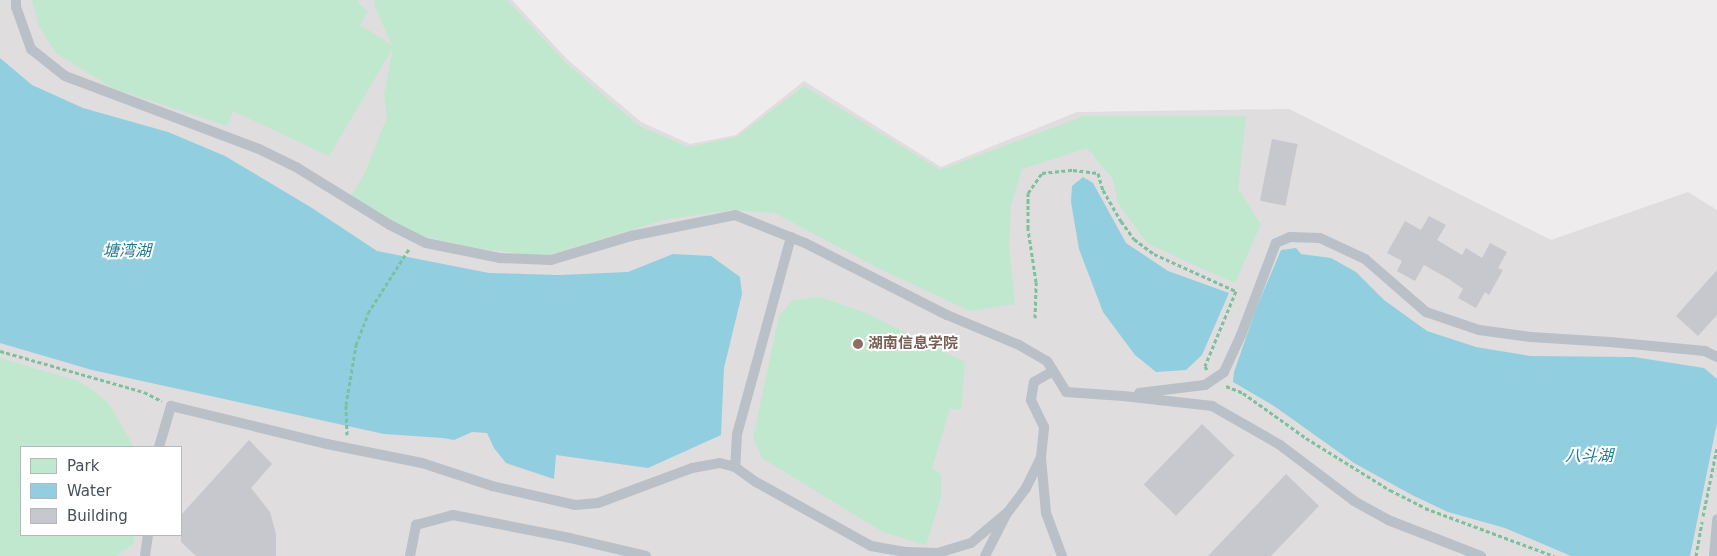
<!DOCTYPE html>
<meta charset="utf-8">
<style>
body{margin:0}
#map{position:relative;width:1717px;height:556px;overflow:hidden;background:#eeecec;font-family:"DejaVu Sans","Noto Sans SC",sans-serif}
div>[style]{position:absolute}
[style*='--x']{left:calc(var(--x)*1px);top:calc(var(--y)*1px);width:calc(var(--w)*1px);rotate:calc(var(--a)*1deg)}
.education>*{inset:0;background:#dfdddd}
.green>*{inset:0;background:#bfe8cf}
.water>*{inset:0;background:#91cfe0}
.building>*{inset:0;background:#c7c8ce;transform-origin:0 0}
.path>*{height:3px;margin-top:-1.5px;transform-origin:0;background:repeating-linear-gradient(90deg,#7bc19f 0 4px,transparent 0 6.5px)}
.lane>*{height:10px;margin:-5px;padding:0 5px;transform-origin:5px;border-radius:5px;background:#b9c0c7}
.dots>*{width:14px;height:14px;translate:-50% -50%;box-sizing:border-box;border:2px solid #fff;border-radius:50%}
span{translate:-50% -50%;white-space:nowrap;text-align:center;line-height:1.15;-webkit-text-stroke:4px #fff;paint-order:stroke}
.education-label{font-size:15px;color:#785e54;font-weight:700}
.left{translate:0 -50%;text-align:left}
.water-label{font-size:16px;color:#1d7a94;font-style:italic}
.legend{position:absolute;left:20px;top:446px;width:162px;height:90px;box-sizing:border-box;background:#fff;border:1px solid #b5b9bc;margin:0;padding:6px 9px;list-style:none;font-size:15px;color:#474f57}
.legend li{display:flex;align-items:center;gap:10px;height:25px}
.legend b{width:25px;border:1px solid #b5b9bc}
</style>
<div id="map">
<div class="education">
<i style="clip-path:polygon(evenodd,0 0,512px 0,567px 59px,641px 122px,690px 144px,736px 135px,804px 81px,941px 167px,1077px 112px,1289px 109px,1551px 240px,1688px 192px,1717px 210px,1717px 556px,0 556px,0 0,21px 447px,181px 447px,181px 535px,21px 535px,21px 447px)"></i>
</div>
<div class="green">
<i style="clip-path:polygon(32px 0,359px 0,358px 3px,368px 11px,360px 25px,392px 45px,375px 7px,374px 0,507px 0,565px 62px,639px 126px,688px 147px,737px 137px,804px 86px,940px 170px,1084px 116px,1246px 116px,1238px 189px,1261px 224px,1235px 283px,1205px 270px,1147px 243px,1118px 203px,1113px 179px,1087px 148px,1022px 169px,1011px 205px,1009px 247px,1015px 304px,970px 311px,878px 268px,775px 213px,732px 210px,667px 219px,545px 256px,482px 249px,417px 235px,351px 196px,365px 173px,387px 117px,384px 95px,393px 48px,329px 156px,233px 111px,227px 126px,112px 88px,55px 52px,38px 24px)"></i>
<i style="clip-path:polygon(820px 297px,866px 313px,965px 362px,961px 410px,950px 408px,932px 469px,941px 474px,941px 496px,926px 545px,883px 532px,762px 458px,753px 438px,779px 316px,793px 300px)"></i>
<i style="clip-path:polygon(0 358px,78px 381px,93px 390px,108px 403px,134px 447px,21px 447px,21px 535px,135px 535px,133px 544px,117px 556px,0 556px)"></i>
</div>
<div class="water">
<i style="clip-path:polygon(0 58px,32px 85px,83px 108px,168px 132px,225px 156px,312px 208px,377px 251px,489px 273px,560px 275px,628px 272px,673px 254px,711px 256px,740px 277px,742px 294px,724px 368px,721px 435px,648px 468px,556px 455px,554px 479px,506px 463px,494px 448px,487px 433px,472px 432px,454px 440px,443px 438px,384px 434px,92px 370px,0 343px)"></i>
<i style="clip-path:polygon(1083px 177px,1093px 183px,1126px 243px,1168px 271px,1229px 293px,1202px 355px,1186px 370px,1156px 372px,1135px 355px,1103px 312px,1079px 249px,1071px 202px,1072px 186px)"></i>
<i style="clip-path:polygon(1296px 248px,1301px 254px,1331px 258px,1356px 272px,1384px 300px,1427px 331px,1476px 347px,1530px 356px,1634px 357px,1704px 368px,1717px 379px,1717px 423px,1690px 556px,1571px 556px,1505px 528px,1448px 512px,1412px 495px,1354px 463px,1274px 406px,1233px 382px,1234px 372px,1256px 309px,1281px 250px)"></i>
</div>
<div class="building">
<i style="left:1272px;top:139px;width:26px;height:63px;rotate:11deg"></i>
<i style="clip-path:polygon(1429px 216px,1446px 225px,1437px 240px,1462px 255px,1466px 248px,1482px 258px,1490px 243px,1507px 252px,1498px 268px,1503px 270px,1489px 295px,1485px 292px,1476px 308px,1458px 298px,1463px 289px,1449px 279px,1424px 265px,1415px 281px,1397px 271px,1402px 261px,1387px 253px,1405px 221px,1421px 230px)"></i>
<i style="clip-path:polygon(1717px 270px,1717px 315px,1698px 336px,1676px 316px)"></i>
<i style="left:1202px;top:424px;width:45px;height:84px;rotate:44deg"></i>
<i style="clip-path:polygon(249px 440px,272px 464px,251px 488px,270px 512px,276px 534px,276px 556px,196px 556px,181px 542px,181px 515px)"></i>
<i style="clip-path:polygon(1286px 474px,1319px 506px,1271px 556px,1208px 556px)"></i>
</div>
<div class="path">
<i style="--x:1035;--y:318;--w:36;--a:-88"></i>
<i style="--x:1036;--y:282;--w:54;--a:-98.6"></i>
<i style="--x:1028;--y:229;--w:36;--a:-90"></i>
<i style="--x:1028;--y:193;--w:24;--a:-55"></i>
<i style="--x:1042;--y:173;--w:31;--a:-6"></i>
<i style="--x:1073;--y:170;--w:25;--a:7"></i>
<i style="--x:1098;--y:173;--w:18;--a:74"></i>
<i style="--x:1103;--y:190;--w:36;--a:60"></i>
<i style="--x:1121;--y:221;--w:22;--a:54"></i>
<i style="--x:1134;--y:239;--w:25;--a:37"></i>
<i style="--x:1154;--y:254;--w:90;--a:24.3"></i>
<i style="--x:1236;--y:291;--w:81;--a:112.5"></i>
<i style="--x:1205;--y:366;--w:4;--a:63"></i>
<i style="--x:0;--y:351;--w:150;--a:15.9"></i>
<i style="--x:144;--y:392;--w:20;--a:27"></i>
<i style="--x:1226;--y:386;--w:18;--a:22"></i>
<i style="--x:1243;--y:393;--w:77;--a:35.5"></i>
<i style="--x:1306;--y:438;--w:99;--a:31.8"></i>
<i style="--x:1390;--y:490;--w:39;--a:27"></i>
<i style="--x:1425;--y:508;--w:138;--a:20.4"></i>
<i style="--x:347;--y:435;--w:30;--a:-92"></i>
<i style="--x:346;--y:405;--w:61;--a:-80.5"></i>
<i style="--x:356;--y:345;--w:34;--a:-69"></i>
<i style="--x:368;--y:313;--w:76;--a:-57.4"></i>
<i style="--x:1703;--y:516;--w:69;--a:-78.4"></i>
<i style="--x:1696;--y:556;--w:35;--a:-80"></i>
</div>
<div class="lane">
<i style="--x:16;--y:0;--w:7;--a:90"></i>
<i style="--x:16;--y:7;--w:45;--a:70.3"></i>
<i style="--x:31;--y:49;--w:43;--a:38.5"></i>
<i style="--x:65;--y:76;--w:207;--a:20.6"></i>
<i style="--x:259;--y:149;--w:41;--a:25.9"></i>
<i style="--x:296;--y:167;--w:110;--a:31.7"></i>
<i style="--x:390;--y:225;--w:40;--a:26.6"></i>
<i style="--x:426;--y:243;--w:76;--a:11.5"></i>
<i style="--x:500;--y:258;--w:51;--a:2.2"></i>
<i style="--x:551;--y:260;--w:84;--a:-16.7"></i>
<i style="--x:631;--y:236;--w:106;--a:-11.4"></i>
<i style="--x:735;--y:215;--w:75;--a:21.8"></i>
<i style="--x:805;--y:243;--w:159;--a:26.9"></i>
<i style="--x:947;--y:315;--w:78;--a:22.6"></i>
<i style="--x:1019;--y:345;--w:32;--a:30"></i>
<i style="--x:1047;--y:361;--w:36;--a:58"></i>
<i style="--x:1066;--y:392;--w:57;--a:4"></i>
<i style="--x:1123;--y:396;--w:90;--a:6.4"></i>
<i style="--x:1212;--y:406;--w:78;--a:29.8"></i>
<i style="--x:1280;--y:445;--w:93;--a:37.1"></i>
<i style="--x:1354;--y:501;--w:39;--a:29"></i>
<i style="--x:1388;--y:520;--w:100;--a:21.2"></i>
<i style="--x:791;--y:237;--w:204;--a:105.3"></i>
<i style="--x:737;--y:434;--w:33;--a:93"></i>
<i style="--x:735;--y:467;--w:26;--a:36"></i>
<i style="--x:756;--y:482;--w:132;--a:29.1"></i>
<i style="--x:871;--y:546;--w:36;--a:10"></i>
<i style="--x:906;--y:552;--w:32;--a:2"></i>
<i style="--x:938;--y:553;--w:34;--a:-17"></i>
<i style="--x:971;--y:543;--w:48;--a:-40"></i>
<i style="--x:1008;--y:512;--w:30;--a:-53"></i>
<i style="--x:1026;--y:488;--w:34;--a:-64"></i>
<i style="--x:1041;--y:457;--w:30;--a:-84"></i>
<i style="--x:1044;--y:427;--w:30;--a:-116"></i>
<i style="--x:1031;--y:400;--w:18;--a:-81"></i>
<i style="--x:1034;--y:382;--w:22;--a:-30"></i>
<i style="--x:1139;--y:393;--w:66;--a:-6.9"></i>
<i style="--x:1205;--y:385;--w:23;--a:-34"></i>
<i style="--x:1224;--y:372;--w:41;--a:-65.3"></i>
<i style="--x:1241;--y:335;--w:98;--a:-69.2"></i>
<i style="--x:1276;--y:243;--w:15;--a:-23"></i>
<i style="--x:1290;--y:237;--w:30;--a:2"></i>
<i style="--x:1320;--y:238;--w:50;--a:25"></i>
<i style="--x:1365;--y:259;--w:81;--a:41"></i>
<i style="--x:1426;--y:312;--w:56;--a:18.8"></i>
<i style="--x:1479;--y:330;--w:52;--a:7.7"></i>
<i style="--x:1531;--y:337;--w:79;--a:3.6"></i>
<i style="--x:1610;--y:342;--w:95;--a:5.4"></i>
<i style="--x:1705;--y:351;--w:13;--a:27"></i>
<i style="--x:159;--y:447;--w:43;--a:-73.7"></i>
<i style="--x:171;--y:406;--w:161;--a:13.7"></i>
<i style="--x:327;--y:444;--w:97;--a:11.3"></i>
<i style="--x:422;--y:463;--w:74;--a:18.2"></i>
<i style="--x:492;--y:486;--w:85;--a:12.9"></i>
<i style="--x:575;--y:505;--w:23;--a:-5"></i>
<i style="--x:598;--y:503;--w:100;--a:-20.4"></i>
<i style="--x:692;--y:468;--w:28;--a:-10"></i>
<i style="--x:720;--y:463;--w:16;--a:15"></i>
<i style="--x:1041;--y:458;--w:55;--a:84.8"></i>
<i style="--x:1046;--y:513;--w:46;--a:69.6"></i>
<i style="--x:145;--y:556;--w:21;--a:-82"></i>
<i style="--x:410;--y:556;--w:32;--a:-79"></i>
<i style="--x:416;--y:525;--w:38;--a:-15"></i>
<i style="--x:453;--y:515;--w:119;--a:11.1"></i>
<i style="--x:570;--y:538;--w:78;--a:13.3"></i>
<i style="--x:985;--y:556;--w:46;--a:-62.9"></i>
<i style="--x:1714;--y:556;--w:37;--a:-85"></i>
</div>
<div class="dots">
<i style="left:858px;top:344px;background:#8d6e63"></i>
</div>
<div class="education-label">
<span class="left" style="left:868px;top:344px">湖南信息学院</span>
</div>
<div class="water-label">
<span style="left:127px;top:251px">塘湾湖</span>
<span style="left:1589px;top:456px">八斗湖</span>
</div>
<ul class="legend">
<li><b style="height:14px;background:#bfe8cf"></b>Park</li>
<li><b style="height:14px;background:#91cfe0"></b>Water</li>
<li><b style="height:14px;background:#c7c8ce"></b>Building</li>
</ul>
</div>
